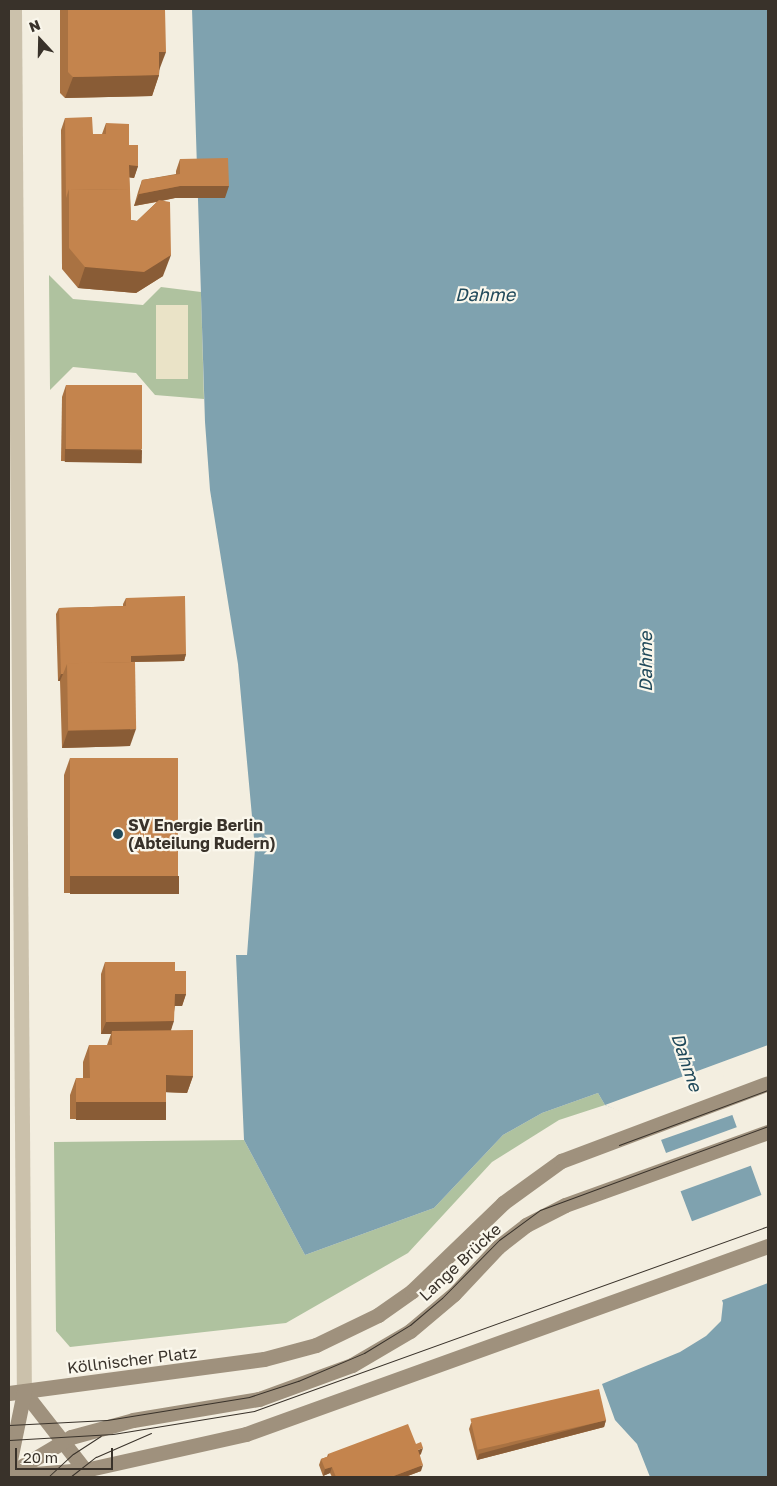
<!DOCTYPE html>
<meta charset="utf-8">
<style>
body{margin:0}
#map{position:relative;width:777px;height:1486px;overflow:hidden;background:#f3eee0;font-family:"Golos Text",sans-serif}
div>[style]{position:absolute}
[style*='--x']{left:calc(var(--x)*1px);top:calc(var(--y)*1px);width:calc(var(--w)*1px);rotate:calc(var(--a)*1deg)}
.green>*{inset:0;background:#afc29f}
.plaza>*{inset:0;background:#eae3c7;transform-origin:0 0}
.water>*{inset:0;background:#7fa2af}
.pier>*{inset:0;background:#f3eee0;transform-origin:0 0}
.street>*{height:15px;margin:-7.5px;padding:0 7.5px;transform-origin:7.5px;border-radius:7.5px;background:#cbc1ab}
.secondary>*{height:15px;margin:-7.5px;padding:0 7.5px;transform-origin:7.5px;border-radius:7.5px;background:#9f917d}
.tram>*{height:1px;margin:-0.5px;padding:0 0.5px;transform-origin:0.5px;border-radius:0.5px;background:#39322a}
.wall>*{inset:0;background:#a97242}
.shaded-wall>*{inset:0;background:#895c36;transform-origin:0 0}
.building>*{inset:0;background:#c4844d;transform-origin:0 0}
.dots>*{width:14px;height:14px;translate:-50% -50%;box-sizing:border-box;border:2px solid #faf7ec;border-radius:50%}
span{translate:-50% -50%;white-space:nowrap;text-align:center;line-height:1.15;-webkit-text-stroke:4.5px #faf7ec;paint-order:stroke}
.poi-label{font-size:16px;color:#39322a;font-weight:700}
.left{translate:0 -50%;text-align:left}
.street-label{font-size:16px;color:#39322a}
.water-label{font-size:18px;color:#20495a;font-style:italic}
.frame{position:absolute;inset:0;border:10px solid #39322a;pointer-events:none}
.north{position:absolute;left:15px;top:15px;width:50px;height:50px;-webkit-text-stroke:4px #faf7ec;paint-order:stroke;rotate:339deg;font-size:14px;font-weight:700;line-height:20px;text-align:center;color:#39322a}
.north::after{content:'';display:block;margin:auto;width:18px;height:22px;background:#39322a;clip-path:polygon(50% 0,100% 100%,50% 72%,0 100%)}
.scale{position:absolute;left:15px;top:1448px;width:98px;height:22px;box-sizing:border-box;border:2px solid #39322a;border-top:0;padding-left:6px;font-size:15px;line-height:18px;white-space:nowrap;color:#39322a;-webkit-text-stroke:4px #faf7ec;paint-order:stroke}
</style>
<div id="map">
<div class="green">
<i style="clip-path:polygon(49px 275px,73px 299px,143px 305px,161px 287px,201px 292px,204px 399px,155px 395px,136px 373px,73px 367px,50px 390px)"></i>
<i style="clip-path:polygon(598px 1093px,605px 1105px,559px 1120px,492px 1162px,408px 1253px,286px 1323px,70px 1347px,56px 1331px,54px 1142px,244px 1140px,305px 1255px,434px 1208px,503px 1135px,542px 1113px)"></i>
</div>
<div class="plaza">
<i style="left:156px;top:305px;width:32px;height:74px"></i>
</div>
<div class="water">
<i style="clip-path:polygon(192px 9px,768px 9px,768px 1074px,763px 1061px,751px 1054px,725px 1064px,720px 1071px,720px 1081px,768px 1213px,768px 1477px,650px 1477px,637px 1444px,615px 1420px,602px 1384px,680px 1352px,706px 1336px,721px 1321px,723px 1303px,655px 1124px,605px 1105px,598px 1093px,542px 1113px,503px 1135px,434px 1208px,305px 1255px,244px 1140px,236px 955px,247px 955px,255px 849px,238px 664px,210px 490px,205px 422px)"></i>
</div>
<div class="pier">
<i style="clip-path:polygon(768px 1045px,768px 1076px,761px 1063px,751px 1057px,727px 1066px,722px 1072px,735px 1114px,658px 1141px,653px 1126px,605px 1105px)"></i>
<i style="left:740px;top:1126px;width:41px;height:81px;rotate:70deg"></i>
<i style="clip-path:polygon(764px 1194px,768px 1205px,768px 1283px,720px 1301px,690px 1222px)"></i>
</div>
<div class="street">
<i style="--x:14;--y:9;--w:1383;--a:89.59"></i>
</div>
<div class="secondary">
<i style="--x:24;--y:1392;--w:99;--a:52"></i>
<i style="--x:9;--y:1393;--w:257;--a:-7.6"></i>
<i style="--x:264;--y:1359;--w:54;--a:-15.1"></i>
<i style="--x:316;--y:1345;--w:69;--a:-25.8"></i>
<i style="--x:378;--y:1315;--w:42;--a:-35.2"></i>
<i style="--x:412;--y:1291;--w:127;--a:-44"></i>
<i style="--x:503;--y:1203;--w:72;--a:-35.9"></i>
<i style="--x:561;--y:1161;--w:221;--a:-20.6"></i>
<i style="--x:9;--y:1465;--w:75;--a:-78.4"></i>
<i style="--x:9;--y:1474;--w:72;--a:-30.8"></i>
<i style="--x:71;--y:1437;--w:64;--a:-15.3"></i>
<i style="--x:133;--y:1420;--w:128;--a:-9.5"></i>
<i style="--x:259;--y:1399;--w:99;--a:-20.1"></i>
<i style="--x:352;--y:1365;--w:67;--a:-30.4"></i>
<i style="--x:410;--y:1331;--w:57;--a:-40.1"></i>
<i style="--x:454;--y:1294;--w:64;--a:-46.9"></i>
<i style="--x:498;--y:1247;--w:36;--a:-38"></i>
<i style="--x:526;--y:1225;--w:44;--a:-27.1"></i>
<i style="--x:565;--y:1205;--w:216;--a:-19.8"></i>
<i style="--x:9;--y:1476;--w:76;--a:-4.5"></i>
<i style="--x:85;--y:1470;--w:165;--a:-12.6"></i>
<i style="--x:246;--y:1434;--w:555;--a:-19.81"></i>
</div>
<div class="tram">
<i style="--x:619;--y:1145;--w:159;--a:-20.3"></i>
<i style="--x:9;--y:1425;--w:98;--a:-2.9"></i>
<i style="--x:107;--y:1420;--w:144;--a:-9.2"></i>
<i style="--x:249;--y:1397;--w:52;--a:-18.1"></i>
<i style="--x:298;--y:1381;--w:72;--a:-23"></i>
<i style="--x:364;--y:1353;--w:54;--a:-31.3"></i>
<i style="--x:410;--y:1325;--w:42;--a:-40.2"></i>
<i style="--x:442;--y:1298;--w:81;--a:-45.5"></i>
<i style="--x:499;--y:1240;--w:51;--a:-36.2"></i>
<i style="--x:540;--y:1210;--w:243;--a:-20.2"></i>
<i style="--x:9;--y:1440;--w:104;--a:-3.3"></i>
<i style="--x:113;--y:1434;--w:143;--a:-9.3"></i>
<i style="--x:254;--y:1411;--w:546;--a:-19.79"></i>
<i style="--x:48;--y:1477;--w:34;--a:-43"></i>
<i style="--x:73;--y:1454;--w:33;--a:-33"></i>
<i style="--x:70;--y:1477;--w:33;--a:-38"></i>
<i style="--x:96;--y:1457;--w:60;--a:-23.6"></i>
</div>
<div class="wall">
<i style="clip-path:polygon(60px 9px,165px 9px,159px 75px,152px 96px,65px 98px,60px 93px)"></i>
<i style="clip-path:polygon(65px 118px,93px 134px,102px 134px,106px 123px,129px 145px,138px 166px,134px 178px,129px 177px,131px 220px,137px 221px,157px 202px,134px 206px,138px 192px,142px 180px,176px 174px,176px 171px,180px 159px,225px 198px,175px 198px,162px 201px,163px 276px,136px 293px,78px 288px,62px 269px,61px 130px)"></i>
<i style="clip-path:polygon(66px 385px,142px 450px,137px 462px,61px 461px,62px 397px)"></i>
<i style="clip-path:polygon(126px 598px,186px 654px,184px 661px,131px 662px,130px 746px,62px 748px,60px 681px,58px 681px,56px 614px,59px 608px,123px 606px,123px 604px)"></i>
<i style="clip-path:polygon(70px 758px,173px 893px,64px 893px,64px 775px)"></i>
<i style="clip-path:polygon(105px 962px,175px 971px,186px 994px,182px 1006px,175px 1006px,171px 1030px,193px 1076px,187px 1093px,166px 1092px,160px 1119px,70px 1119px,70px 1095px,76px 1078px,83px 1078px,83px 1062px,89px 1045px,107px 1045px,111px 1034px,101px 1034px,101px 974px)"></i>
<i style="clip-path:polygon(606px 1420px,604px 1427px,477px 1460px,469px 1429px,471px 1423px)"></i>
<i style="clip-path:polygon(328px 1454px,421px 1454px,420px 1455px,421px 1471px,405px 1477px,332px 1477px,330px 1473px,323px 1476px,319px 1465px,321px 1459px,327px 1457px)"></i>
</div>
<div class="shaded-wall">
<i style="clip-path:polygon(159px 52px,166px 52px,158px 73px)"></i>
<i style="clip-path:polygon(159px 75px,152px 96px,65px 98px,73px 77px)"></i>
<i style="clip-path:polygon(129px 165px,138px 166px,134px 178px,125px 177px)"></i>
<i style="clip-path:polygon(180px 186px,229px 186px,225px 198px,175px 198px,134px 206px,139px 194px)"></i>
<i style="clip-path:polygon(171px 255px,163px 276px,136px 293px,78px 288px,85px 267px)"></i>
<i style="left:65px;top:449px;width:77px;height:13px;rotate:1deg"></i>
<i style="clip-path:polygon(186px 654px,184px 661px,128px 662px,131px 656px)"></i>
<i style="clip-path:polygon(61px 674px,63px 674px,60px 681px,58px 681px)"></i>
<i style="clip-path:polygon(136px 729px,130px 746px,62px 748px,68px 731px)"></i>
<i style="left:70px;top:876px;width:109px;height:18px"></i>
<i style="clip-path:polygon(175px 994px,186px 994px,182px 1006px,170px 1006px)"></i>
<i style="clip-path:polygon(174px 1021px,170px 1033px,112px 1031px,111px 1034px,101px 1034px,106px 1022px)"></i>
<i style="clip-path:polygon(166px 1075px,193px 1076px,187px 1093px,160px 1092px)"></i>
<i style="left:76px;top:1102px;width:90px;height:18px"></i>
<i style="clip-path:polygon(606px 1420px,604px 1427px,477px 1460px,479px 1454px)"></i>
<i style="clip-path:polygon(423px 1448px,421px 1454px,416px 1456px,418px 1450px)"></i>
<i style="clip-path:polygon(423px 1465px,421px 1471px,405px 1477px,391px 1477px)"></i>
<i style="clip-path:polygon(332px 1467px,330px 1473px,323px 1476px,325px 1469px)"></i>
</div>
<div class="building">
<i style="clip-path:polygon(68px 9px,165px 9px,166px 52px,159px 52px,159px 75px,73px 77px,68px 72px)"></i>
<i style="clip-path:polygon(92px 117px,93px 134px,106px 134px,106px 123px,129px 124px,129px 145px,138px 145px,138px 166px,129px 165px,130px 190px,69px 189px,66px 198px,65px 118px)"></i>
<i style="clip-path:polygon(228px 158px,229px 186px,180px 186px,139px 194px,142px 180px,180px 174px,180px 159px)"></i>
<i style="clip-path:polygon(69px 189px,130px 190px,131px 220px,137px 221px,159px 200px,170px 202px,171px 255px,144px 272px,85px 267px,69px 248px)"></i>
<i style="left:66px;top:385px;width:76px;height:64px"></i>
<i style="clip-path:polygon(185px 596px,186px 654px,131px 656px,131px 662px,67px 664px,63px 674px,61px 674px,59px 608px,126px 606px,126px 598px)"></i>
<i style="left:135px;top:662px;width:67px;height:68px;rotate:89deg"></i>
<i style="left:70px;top:758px;width:108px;height:118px"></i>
<i style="clip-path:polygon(105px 962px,175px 962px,175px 971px,186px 971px,186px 994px,175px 994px,174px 1021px,106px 1022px)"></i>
<i style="clip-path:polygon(193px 1030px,193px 1076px,166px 1075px,166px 1102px,76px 1102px,76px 1078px,90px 1078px,89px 1045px,112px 1045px,112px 1031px)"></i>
<i style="left:599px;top:1389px;width:32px;height:132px;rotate:77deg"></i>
<i style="clip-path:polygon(408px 1424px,416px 1444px,421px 1442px,423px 1448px,418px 1450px,423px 1465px,391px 1477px,336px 1477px,332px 1467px,325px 1469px,321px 1459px,329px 1456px,328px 1454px)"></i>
</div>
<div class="dots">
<i style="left:118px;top:834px;background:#20495a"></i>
</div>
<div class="poi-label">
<span class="left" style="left:128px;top:834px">SV Energie Berlin<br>(Abteilung Rudern)</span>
</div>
<div class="street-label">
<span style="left:460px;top:1262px;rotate:-43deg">Lange Brücke</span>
<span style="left:132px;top:1360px;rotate:-7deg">Köllnischer Platz</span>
</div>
<div class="water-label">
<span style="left:485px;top:294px">Dahme</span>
<span style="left:645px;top:662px;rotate:-90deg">Dahme</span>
<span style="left:687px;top:1062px;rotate:71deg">Dahme</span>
</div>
<div class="frame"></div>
<div class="north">N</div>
<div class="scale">20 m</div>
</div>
